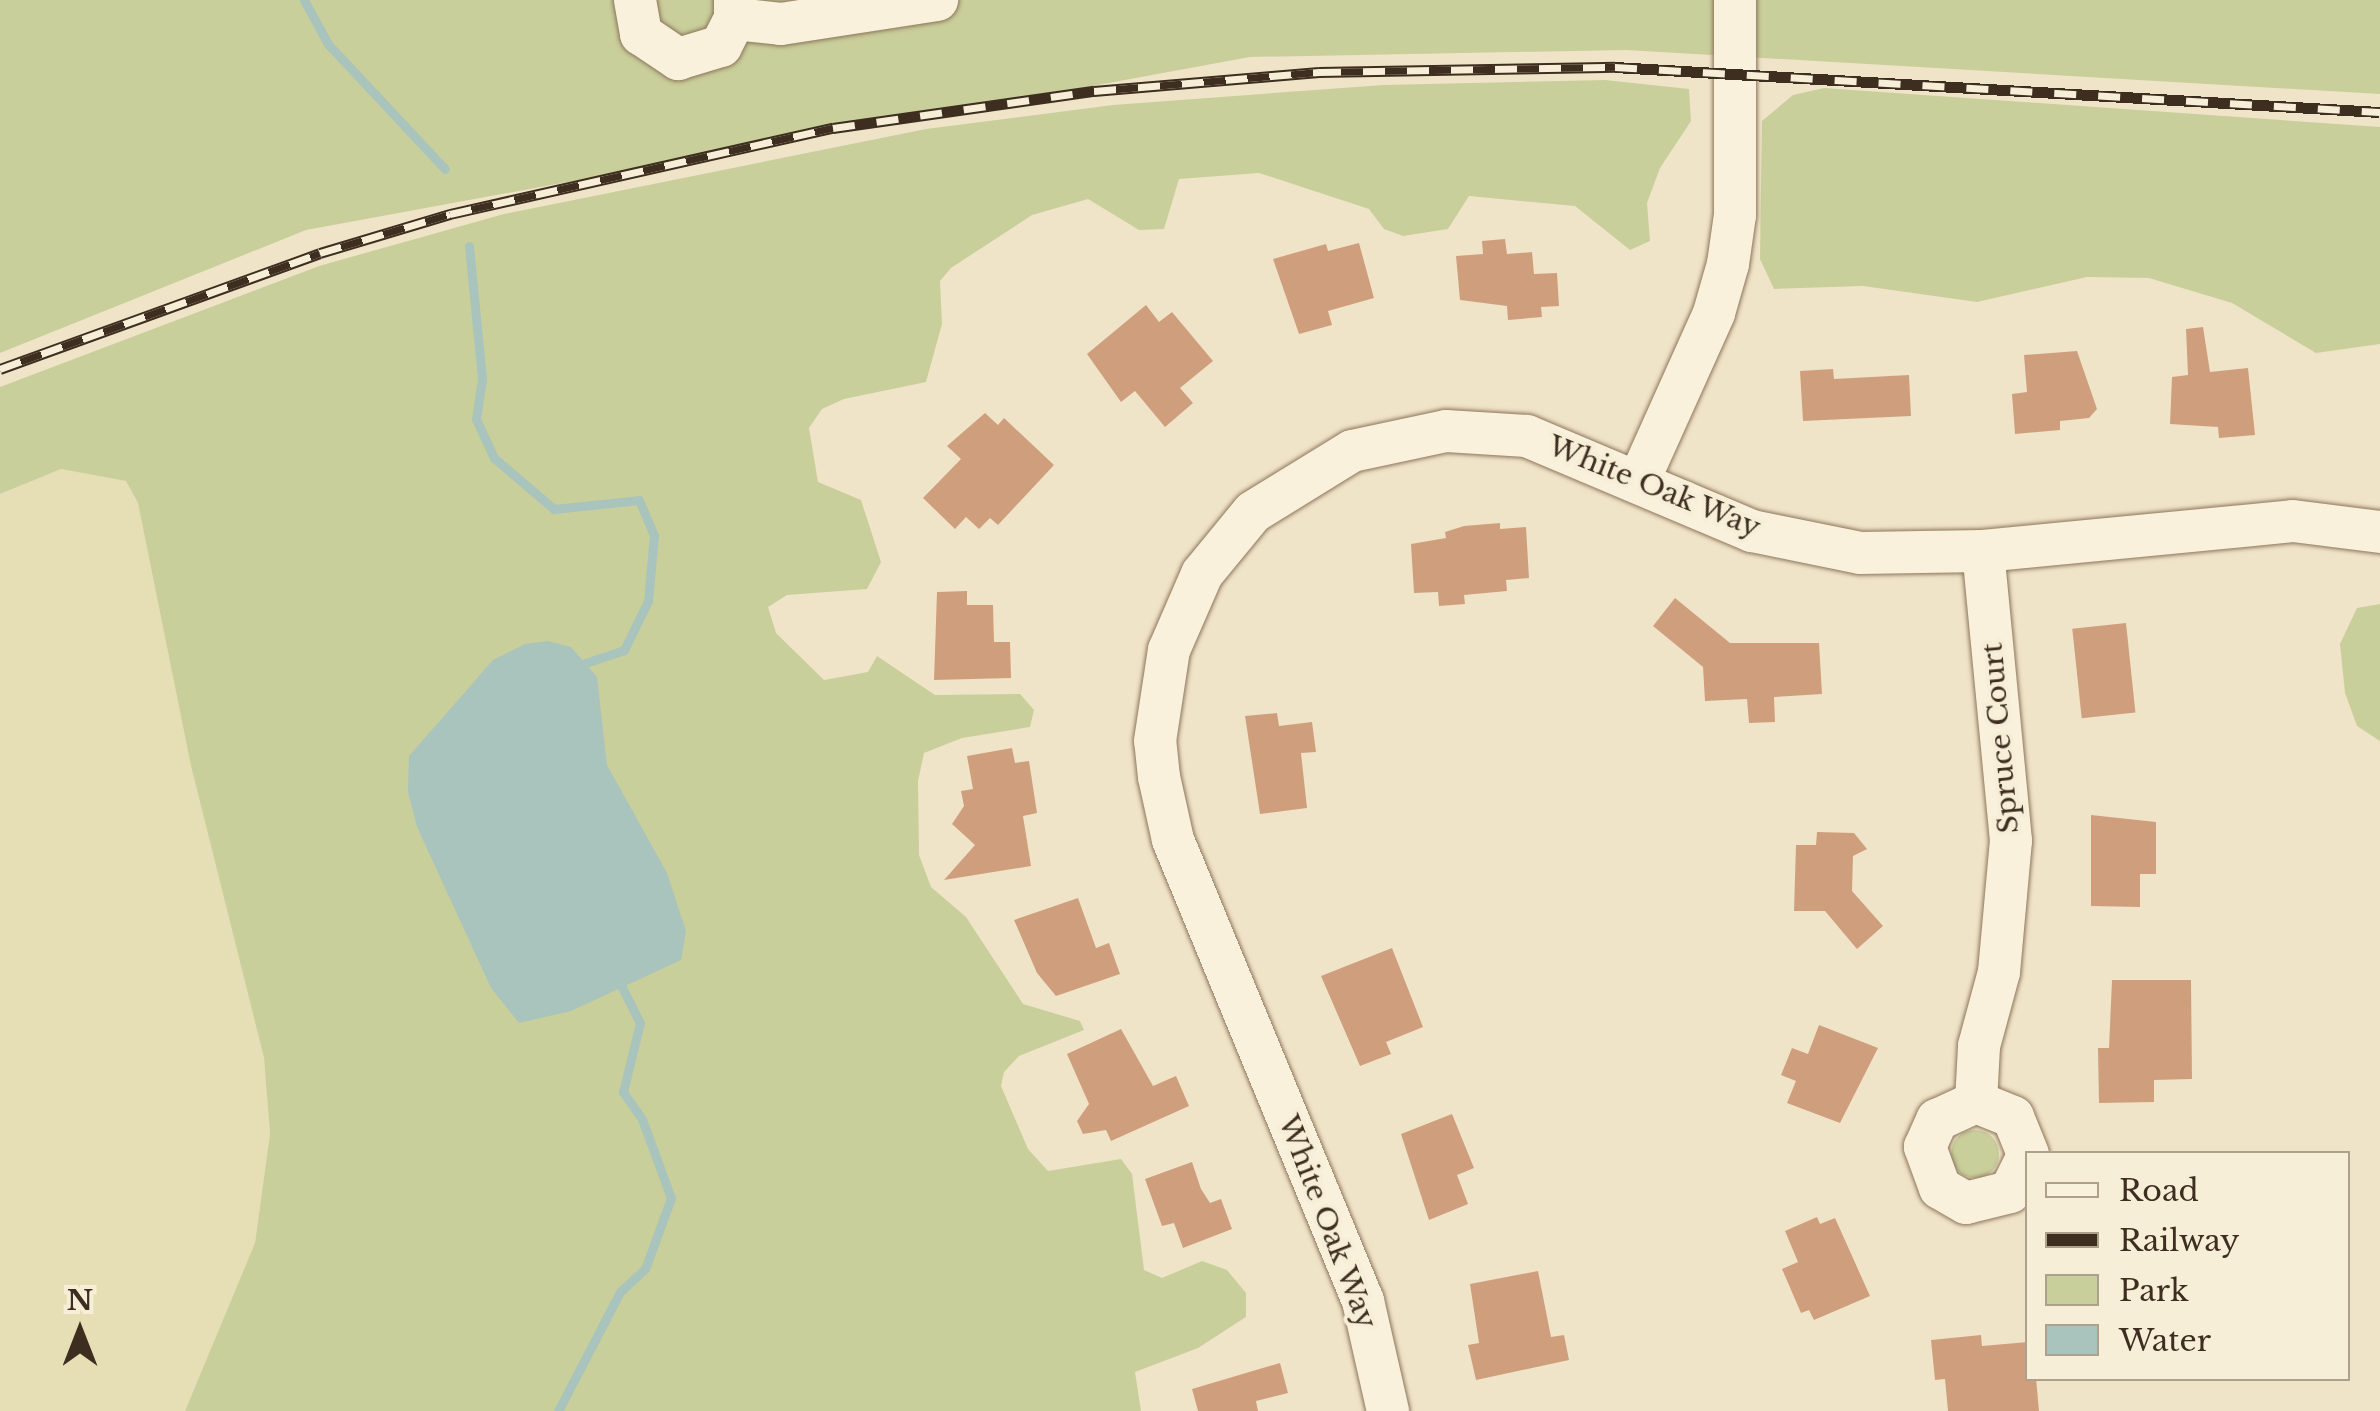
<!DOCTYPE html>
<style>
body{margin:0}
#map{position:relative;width:2380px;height:1411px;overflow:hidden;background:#f0e4c8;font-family:"Libre Baskerville",serif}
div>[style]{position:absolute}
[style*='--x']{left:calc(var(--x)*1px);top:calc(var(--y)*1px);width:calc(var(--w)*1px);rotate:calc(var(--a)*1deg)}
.farmland>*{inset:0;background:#e6deb5}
.green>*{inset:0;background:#c9cf9b}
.round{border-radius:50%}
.water>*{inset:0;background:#a9c4bc}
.stream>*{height:9px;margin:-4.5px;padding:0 4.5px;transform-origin:4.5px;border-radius:4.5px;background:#a9c4bc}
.building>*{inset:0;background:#cf9f7d;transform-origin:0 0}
.roads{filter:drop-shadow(0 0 2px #8d765c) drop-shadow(0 0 2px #8d765c)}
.minor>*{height:42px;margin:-21px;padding:0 21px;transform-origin:21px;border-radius:21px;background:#faf1dc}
.rail>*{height:11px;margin-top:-5.5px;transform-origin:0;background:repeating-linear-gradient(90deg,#f7eed8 0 22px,#3d2e20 0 44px);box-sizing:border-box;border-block:2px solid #3d2e20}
span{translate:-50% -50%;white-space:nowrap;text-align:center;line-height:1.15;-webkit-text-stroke:8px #f7eed8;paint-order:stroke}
.street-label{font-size:28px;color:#3d2e20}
.legend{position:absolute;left:2025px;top:1151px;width:325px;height:230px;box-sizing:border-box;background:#f7eed8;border:2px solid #ada18e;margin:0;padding:12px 18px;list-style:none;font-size:30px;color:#3d2e20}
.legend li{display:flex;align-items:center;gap:20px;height:50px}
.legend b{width:50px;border:2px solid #ada18e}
.north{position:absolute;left:30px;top:1281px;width:100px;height:100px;-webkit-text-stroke:8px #f7eed8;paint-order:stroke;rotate:0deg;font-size:28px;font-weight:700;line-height:40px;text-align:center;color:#3d2e20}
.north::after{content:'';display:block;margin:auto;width:35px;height:45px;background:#3d2e20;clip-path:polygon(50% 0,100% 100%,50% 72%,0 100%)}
</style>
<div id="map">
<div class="farmland">
<i style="clip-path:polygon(61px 469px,126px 481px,138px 503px,191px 766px,264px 1058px,270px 1134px,255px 1243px,185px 1411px,0 1411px,0 494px)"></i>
</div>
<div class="green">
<i style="clip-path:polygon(0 0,2380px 0,2380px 94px,1626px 50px,1250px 57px,306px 230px,0 353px)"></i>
<i style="clip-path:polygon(1605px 80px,1689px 89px,1691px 121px,1660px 168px,1647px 203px,1650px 241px,1630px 250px,1575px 206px,1469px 196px,1448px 229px,1403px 236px,1384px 229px,1369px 209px,1259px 173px,1179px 179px,1164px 229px,1139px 230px,1088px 199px,1032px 215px,951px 268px,940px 281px,942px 324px,926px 382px,844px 399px,822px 409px,809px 428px,818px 482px,861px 500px,881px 562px,867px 589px,787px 595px,768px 607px,776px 633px,824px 680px,868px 672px,877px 656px,935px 695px,1020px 694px,1034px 710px,1030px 727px,962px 738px,924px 753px,918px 781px,919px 855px,931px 887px,966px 917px,1023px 1004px,1080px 1021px,1084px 1030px,1019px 1056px,1004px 1072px,1001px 1086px,1028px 1149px,1048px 1171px,1121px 1159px,1132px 1174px,1144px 1270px,1162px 1278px,1202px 1261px,1227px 1270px,1246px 1293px,1246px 1317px,1198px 1348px,1135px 1372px,1141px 1411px,185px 1411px,255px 1243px,270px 1134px,264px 1058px,191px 766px,138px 503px,126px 481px,61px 469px,0 494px,0 387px,319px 266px,504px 214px,926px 129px,1113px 105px,1383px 85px)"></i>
<i style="clip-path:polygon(1824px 88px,2380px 127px,2380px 344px,2316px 353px,2232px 303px,2149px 278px,2087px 277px,1977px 302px,1863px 286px,1774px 289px,1760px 259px,1762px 121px,1793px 95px)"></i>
<i style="clip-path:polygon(2380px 604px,2380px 741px,2357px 726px,2345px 693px,2340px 644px,2357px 608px)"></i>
<i class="round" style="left:1951px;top:1130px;width:48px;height:48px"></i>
</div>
<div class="water">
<i style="clip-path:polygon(548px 641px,571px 647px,597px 677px,607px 765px,667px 873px,686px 931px,681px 960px,571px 1011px,519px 1023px,491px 988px,417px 827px,408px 792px,409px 756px,493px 660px,525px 644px)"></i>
</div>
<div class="stream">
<i style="--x:304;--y:0;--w:50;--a:61.4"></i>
<i style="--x:328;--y:44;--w:171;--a:46.9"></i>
<i style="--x:469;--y:246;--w:134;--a:84.4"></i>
<i style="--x:482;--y:379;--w:40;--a:98.5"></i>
<i style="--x:476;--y:419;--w:43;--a:65.2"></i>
<i style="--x:494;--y:458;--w:79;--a:40.4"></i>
<i style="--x:554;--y:509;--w:85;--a:-6"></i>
<i style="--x:639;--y:500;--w:38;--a:67"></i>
<i style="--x:654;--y:535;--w:66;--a:95.2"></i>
<i style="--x:648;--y:601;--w:55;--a:116.1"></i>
<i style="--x:624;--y:650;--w:53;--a:161.2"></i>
<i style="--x:558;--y:1411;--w:134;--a:-62.5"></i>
<i style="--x:620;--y:1292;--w:34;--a:-43"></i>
<i style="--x:645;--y:1269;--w:76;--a:-69.9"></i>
<i style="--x:671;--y:1198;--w:84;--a:-110.2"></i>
<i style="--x:642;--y:1119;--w:33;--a:-125"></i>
<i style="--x:623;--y:1092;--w:71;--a:-76.2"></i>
<i style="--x:640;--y:1023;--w:49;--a:-116.6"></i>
</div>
<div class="building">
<i style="clip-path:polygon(1505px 239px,1507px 254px,1532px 252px,1534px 274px,1557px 273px,1559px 306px,1541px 307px,1542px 317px,1508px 320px,1507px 306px,1460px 300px,1456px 256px,1483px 254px,1482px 241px)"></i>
<i style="clip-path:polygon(1359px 243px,1374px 298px,1328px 311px,1332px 325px,1299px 334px,1273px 259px,1326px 244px,1328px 251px)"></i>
<i style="clip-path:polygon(1146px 305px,1159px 322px,1172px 312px,1213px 361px,1180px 388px,1193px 403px,1165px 427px,1135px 391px,1121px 402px,1087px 354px)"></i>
<i style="clip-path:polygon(2203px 327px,2210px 372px,2248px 368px,2255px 435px,2219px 438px,2218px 427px,2170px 424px,2172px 377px,2188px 375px,2186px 329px)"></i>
<i style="clip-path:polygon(2077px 351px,2097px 409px,2089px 418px,2060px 421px,2060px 430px,2015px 434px,2012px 394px,2027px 392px,2024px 355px)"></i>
<i style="clip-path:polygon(1833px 369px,1834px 379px,1909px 375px,1911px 416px,1803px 421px,1800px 371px)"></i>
<i style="clip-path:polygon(985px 413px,998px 425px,1004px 418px,1054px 465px,998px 525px,990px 518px,979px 529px,966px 517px,955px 529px,923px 498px,961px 459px,947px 446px)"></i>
<i style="clip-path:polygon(1500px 523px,1500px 529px,1526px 527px,1529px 578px,1506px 580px,1507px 591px,1464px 595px,1465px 604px,1439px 606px,1438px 592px,1414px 593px,1411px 544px,1446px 538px,1445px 532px,1464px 526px)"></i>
<i style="clip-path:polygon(967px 591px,967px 605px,993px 605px,994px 642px,1010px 642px,1011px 678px,934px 680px,937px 592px)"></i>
<i style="clip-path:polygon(1675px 598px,1730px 643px,1819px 643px,1822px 694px,1774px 697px,1775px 722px,1749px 723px,1747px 699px,1705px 701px,1703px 667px,1653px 626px)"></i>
<i style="left:2126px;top:623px;width:90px;height:54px;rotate:84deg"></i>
<i style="clip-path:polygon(1277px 713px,1279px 726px,1312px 722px,1316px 752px,1301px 753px,1307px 808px,1260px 814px,1245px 716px)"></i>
<i style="clip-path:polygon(1012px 748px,1015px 763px,1029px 761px,1037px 813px,1023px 816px,1031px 866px,944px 880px,975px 845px,952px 824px,964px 806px,961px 791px,973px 789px,967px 756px)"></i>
<i style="clip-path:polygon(2091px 815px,2156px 822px,2156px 874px,2140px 874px,2140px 907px,2091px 906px)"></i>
<i style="clip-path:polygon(1817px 832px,1854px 833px,1867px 849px,1853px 856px,1852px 891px,1883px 926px,1857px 949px,1825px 911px,1794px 911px,1796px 845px,1816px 845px)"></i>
<i style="clip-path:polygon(1078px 898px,1096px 948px,1109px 943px,1120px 974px,1056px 996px,1037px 973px,1014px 920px)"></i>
<i style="clip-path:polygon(1392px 948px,1423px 1027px,1386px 1042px,1391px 1054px,1360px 1066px,1321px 976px)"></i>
<i style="clip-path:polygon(2112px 980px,2191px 980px,2192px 1079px,2154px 1080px,2154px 1102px,2099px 1103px,2098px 1048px,2109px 1048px)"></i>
<i style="clip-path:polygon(1819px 1025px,1878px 1048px,1840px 1123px,1787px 1103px,1796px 1081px,1781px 1075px,1792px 1048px,1808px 1054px)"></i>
<i style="clip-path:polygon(1121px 1029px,1153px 1086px,1176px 1076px,1189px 1106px,1111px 1141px,1106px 1130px,1083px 1134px,1077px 1121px,1089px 1104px,1067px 1054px)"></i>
<i style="clip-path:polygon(1452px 1114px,1474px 1168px,1457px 1175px,1468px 1204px,1429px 1220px,1401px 1134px)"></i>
<i style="clip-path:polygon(1192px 1162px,1201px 1189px,1210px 1203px,1221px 1199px,1232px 1229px,1183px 1248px,1174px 1223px,1162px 1226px,1145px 1179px)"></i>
<i style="clip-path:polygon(1817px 1217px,1820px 1224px,1835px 1218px,1870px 1296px,1814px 1320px,1809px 1310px,1801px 1313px,1782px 1269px,1798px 1262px,1785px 1231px)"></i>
<i style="clip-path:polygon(1538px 1271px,1551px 1337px,1564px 1335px,1569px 1360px,1476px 1380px,1468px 1345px,1479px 1343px,1470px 1284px)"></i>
<i style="clip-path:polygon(1981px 1335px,1982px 1346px,2028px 1342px,2028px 1378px,2036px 1378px,2039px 1411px,1948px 1411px,1945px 1379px,1935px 1380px,1931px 1340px)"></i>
<i style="clip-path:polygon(1280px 1363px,1288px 1393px,1256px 1401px,1258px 1411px,1198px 1411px,1192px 1389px)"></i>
</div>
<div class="roads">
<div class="minor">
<i style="--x:635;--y:0;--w:35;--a:80"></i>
<i style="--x:641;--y:34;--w:45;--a:34"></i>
<i style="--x:678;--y:59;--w:45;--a:-16.8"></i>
<i style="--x:721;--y:46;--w:30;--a:-63"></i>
<i style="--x:735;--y:19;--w:19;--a:-90"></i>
<i style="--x:735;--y:19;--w:46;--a:6.2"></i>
<i style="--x:781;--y:24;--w:158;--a:-8.7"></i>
<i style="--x:1640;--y:478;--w:181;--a:-65.8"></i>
<i style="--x:1714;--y:313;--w:51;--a:-74.1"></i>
<i style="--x:1728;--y:264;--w:49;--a:-81.9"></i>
<i style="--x:1735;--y:215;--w:215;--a:-90"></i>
<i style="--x:1976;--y:1102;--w:56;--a:-86.9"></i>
<i style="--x:1979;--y:1046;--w:77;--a:-74.9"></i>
<i style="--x:1999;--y:972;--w:132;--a:-84.8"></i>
<i style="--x:2011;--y:841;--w:291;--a:-95.5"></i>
<i style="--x:2028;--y:1156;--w:40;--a:116.6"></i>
<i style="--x:2010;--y:1192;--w:45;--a:166"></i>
<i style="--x:1966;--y:1203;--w:30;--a:-150"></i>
<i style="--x:1940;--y:1188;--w:44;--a:-110.1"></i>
<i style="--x:1925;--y:1147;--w:30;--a:-66"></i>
<i style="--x:1937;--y:1120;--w:43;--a:-24.8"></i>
<i style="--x:1976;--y:1102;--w:40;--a:22"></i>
<i style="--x:2013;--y:1117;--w:40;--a:68"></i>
<i style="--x:1388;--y:1411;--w:113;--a:-102.8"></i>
<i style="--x:1363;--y:1301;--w:499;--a:-112.4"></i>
<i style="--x:1173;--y:840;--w:65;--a:-102.5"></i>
<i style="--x:1159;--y:777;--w:36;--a:-96"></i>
<i style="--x:1155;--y:741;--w:92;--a:-81.3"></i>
<i style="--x:1169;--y:650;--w:83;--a:-66.5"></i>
<i style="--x:1202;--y:574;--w:80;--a:-50.6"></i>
<i style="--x:1253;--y:512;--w:116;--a:-31.6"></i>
<i style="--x:1352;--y:451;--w:96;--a:-12"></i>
<i style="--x:1446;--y:431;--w:81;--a:3.5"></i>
<i style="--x:1527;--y:436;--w:244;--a:22.9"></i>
<i style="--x:1752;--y:531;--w:110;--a:11.5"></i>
<i style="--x:1860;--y:553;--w:123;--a:-0.9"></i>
<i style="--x:1983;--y:551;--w:311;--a:-5.5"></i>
<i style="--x:2293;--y:521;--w:88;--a:7.2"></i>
</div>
</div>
<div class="rail">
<i style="--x:0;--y:369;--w:340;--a:-19.9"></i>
<i style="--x:320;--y:253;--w:136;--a:-16.7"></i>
<i style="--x:450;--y:214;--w:393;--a:-12.7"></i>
<i style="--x:833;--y:128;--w:264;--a:-8.1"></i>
<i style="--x:1094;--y:91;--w:226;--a:-4.8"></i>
<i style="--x:1319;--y:72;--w:296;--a:-1"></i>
<i style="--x:1615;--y:67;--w:766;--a:3.37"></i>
</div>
<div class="street-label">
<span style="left:1654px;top:487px;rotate:22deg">White Oak Way</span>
<span style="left:2001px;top:738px;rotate:-95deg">Spruce Court</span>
<span style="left:1327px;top:1222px;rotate:69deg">White Oak Way</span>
</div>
<ul class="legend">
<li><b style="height:12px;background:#faf1dc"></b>Road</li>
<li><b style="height:12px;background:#3d2e20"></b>Railway</li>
<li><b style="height:28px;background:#c9cf9b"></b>Park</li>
<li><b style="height:28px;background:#a9c4bc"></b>Water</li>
</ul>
<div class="north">N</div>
</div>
